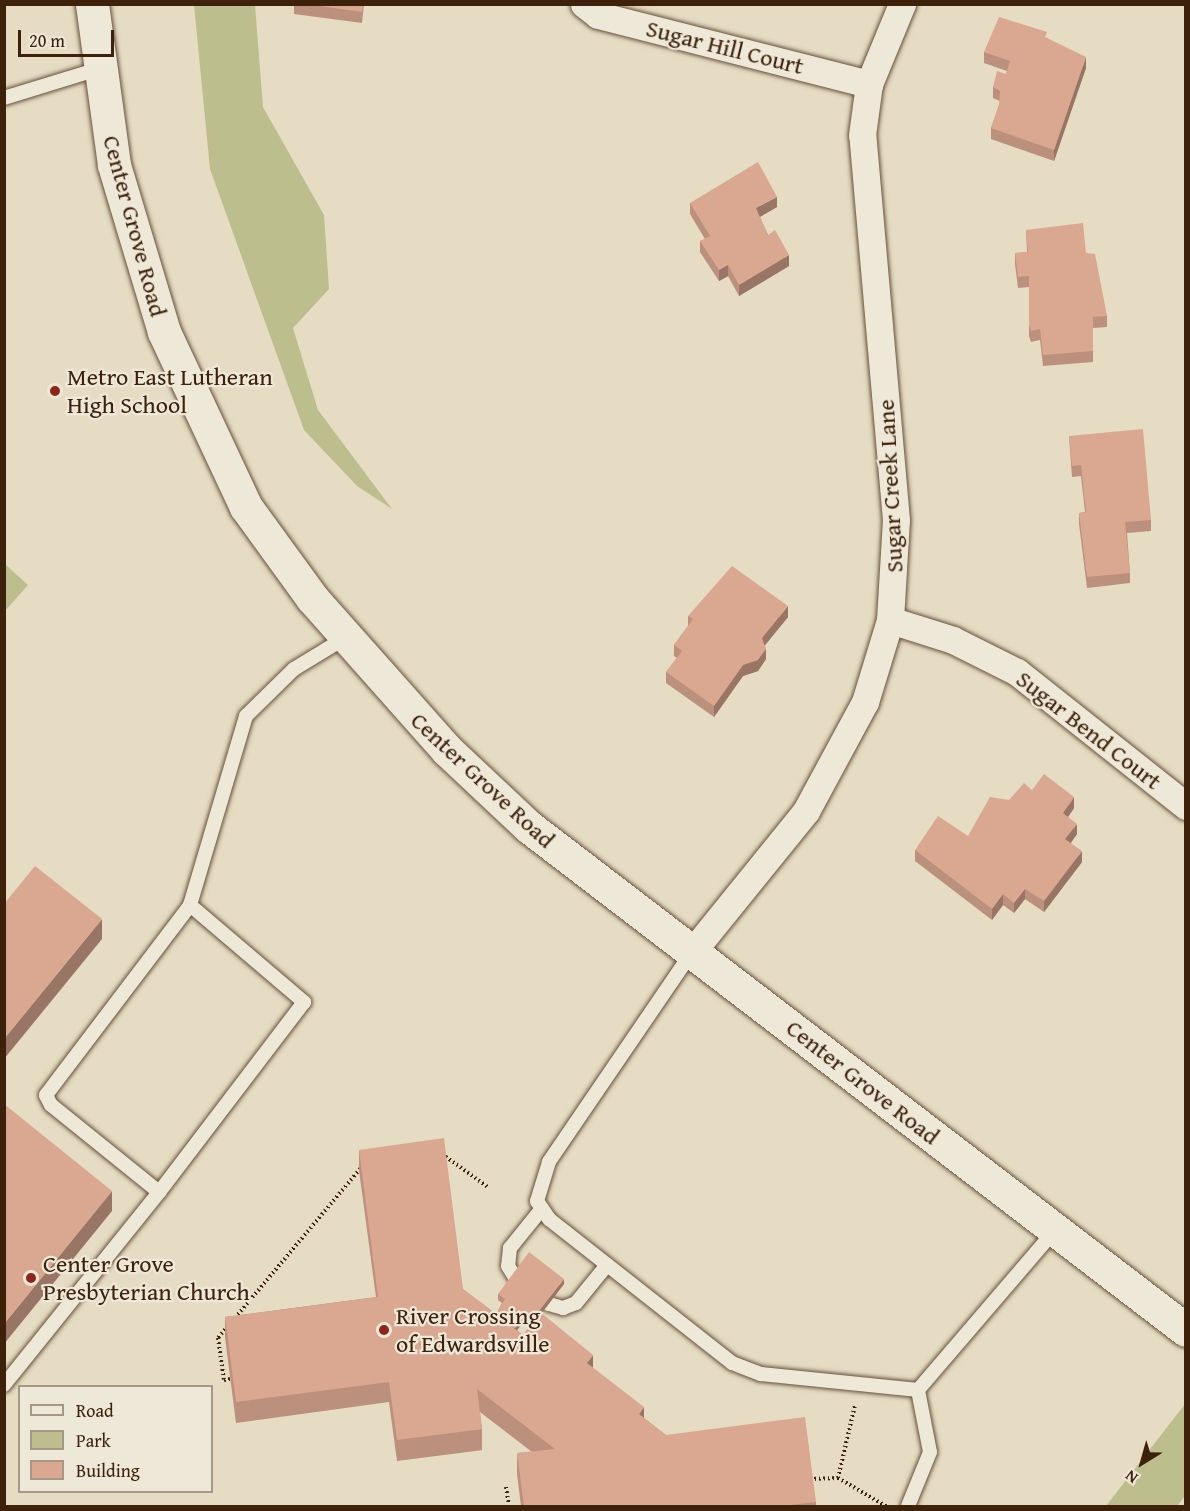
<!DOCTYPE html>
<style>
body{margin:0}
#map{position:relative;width:1190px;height:1511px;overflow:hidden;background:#e5dcc3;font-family:"Gentium Book Plus",serif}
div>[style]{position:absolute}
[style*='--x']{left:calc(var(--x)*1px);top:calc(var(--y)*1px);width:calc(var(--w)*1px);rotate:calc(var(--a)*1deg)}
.green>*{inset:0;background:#bdbe8e}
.path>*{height:4px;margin-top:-2px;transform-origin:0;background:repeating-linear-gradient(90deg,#3d210a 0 1.5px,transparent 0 4.5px)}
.roads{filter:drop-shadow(0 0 2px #675038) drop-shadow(0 0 2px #675038)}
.lane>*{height:14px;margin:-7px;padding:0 7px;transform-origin:7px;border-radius:7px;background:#eee8d8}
.street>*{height:27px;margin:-13.5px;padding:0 13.5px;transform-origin:13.5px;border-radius:13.5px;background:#eee8d8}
.secondary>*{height:33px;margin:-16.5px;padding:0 16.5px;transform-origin:16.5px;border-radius:16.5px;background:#eee8d8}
.wall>*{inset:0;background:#bb907c}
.shaded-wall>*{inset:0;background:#997565}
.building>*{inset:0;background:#daa790}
.dots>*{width:16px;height:16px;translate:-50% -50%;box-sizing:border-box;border:3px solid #eee8d8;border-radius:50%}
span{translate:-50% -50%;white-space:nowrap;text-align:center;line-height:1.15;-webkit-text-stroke:4.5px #eee8d8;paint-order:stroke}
.street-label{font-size:24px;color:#3d210a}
.poi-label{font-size:24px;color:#3d210a}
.left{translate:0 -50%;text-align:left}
.frame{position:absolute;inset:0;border:6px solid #3d210a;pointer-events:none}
.legend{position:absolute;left:18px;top:1385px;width:195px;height:108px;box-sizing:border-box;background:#eee8d8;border:2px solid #a79886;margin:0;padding:8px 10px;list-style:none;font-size:18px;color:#3d210a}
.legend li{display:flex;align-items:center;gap:12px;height:30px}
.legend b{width:30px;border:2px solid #a79886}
.north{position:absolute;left:1112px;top:1433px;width:60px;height:60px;-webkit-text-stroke:4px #eee8d8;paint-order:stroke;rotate:217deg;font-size:16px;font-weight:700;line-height:24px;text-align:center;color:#3d210a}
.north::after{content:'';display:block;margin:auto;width:21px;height:27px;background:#3d210a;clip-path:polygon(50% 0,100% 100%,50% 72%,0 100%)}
.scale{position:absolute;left:18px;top:30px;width:96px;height:27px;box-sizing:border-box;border:3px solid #3d210a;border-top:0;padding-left:8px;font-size:18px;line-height:21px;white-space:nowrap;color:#3d210a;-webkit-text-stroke:4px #eee8d8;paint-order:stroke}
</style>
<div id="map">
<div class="green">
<i style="clip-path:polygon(194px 5px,255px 5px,263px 107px,324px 215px,329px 289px,293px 328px,318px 410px,392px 509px,357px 486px,304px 430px,210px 169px)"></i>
<i style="clip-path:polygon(5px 564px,28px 585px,5px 611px)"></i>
<i style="clip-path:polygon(1185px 1404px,1185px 1496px,1177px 1506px,1106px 1506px)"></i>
</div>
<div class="path">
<i style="--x:442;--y:1154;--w:57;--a:35.7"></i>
<i style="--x:235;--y:1318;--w:201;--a:-50"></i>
<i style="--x:228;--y:1326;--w:16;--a:130"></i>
<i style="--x:218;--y:1338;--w:42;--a:81.9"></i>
<i style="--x:224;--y:1380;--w:6;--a:-9"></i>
<i style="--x:838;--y:1478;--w:75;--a:-76.9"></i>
<i style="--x:810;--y:1479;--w:28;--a:-2"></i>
<i style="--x:838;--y:1478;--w:56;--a:30.3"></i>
<i style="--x:506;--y:1487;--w:19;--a:81"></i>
</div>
<div class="roads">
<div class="lane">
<i style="--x:4;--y:98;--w:98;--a:-17.1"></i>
<i style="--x:190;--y:905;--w:150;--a:40.4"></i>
<i style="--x:304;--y:1002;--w:239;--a:127.3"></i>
<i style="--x:159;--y:1192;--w:139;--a:-141.1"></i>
<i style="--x:51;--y:1105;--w:11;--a:-117"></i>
<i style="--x:46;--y:1095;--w:238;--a:-52.8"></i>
<i style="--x:190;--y:905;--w:197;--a:-73.5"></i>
<i style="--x:246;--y:716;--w:67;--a:-44.4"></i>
<i style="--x:294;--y:669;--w:60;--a:-31.3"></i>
<i style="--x:692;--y:952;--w:254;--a:124.3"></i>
<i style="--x:549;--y:1162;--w:41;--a:107.1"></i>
<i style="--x:537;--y:1201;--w:22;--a:56"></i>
<i style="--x:549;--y:1219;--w:233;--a:38.2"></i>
<i style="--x:732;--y:1363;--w:31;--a:21"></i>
<i style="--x:761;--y:1374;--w:158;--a:5.8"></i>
<i style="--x:918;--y:1390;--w:211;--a:-49.4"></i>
<i style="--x:540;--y:1211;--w:48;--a:129"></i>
<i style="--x:510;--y:1248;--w:18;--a:96"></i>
<i style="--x:508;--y:1266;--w:13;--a:58"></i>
<i style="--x:515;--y:1277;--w:43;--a:38.5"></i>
<i style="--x:549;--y:1304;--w:15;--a:16"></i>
<i style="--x:563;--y:1308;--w:14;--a:-21"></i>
<i style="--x:576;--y:1303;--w:49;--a:-50.8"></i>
<i style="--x:4;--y:1385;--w:248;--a:-51.2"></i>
<i style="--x:908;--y:1506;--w:58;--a:-67.8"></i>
<i style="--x:930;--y:1452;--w:63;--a:-101"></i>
</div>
<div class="street">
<i style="--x:584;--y:4;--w:18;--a:38"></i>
<i style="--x:598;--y:15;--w:280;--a:14.3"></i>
<i style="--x:890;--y:620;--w:66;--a:17.6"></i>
<i style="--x:953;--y:640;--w:72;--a:26.6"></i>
<i style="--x:1017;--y:672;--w:216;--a:38.4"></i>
<i style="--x:692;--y:952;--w:181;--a:-51"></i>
<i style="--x:806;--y:811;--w:124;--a:-61.6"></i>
<i style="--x:865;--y:702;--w:86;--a:-73"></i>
<i style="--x:890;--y:620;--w:100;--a:-86.6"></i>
<i style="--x:896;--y:520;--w:386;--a:-95"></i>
<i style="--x:862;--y:135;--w:51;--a:-82.2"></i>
<i style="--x:869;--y:84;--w:87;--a:-67.6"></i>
</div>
<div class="secondary">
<i style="--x:92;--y:4;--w:162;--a:82.2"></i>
<i style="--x:114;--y:165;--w:174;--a:73.3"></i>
<i style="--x:164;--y:332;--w:193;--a:64.9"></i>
<i style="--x:246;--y:507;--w:112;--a:54"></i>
<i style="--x:312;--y:598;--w:203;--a:48.4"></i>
<i style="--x:447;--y:750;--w:112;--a:43.2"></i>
<i style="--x:529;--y:827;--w:827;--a:37.44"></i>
</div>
</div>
<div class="wall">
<i style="clip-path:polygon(294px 4px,364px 4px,362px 23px,294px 14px)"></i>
<i style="clip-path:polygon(1047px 38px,1086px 68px,1054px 161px,991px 139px,991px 128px,999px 105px,1000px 101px,993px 98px,993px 87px,1006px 74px,1007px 71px,984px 63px,984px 52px)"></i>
<i style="clip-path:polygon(690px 203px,777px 207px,760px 217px,768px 235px,789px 266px,739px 296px,728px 276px,719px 281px,700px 252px,700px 241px,705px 239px,690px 214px)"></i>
<i style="clip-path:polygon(1026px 230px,1086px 253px,1107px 316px,1107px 327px,1093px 328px,1093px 362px,1043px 366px,1040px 340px,1031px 342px,1029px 336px,1029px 287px,1018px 288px,1015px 264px,1015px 253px,1027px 252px)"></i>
<i style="clip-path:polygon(1069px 436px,1151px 520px,1151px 531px,1127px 533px,1130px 573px,1130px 583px,1087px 588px,1079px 524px,1079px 513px,1085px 512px,1081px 476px,1072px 477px)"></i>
<i style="clip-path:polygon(688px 616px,788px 617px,765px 645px,766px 659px,758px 671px,743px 676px,714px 717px,666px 683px,666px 672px,677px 658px,674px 656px,674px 645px,688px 626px)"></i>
<i style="clip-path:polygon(1032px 790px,1074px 808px,1068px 817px,1077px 834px,1071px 843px,1082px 862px,1044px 912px,1025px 899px,1014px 913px,1003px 905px,992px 920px,915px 861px,915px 850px,968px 836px,1009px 800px)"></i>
<i style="clip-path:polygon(evenodd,359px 1150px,463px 1289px,496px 1314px,502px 1303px,498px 1300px,498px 1294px,564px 1284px,541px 1313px,593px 1368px,644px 1418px,666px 1435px,816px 1502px,816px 1506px,521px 1506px,517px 1474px,517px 1453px,532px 1452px,480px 1412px,482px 1429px,482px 1450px,397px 1461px,389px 1402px,236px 1423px,225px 1337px,225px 1317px,376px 1297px,359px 1170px,359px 1150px,525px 1320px,531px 1325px,523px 1335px,517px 1330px,525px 1320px)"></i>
</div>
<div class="shaded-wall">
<i style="clip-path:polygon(1086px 57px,1086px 68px,1054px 161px,1054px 150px)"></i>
<i style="clip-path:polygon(777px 197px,777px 207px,756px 219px,756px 208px)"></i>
<i style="clip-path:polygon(789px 255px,789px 266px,739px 296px,739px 285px)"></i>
<i style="clip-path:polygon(728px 265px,728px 276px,719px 281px,719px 270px)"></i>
<i style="clip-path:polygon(788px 606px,788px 617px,762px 649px,762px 638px)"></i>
<i style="clip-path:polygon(766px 649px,766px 659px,758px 671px,743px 676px,714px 717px,714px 706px,743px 665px)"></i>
<i style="clip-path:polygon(1074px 797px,1074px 808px,1063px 824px,1063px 813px)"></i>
<i style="clip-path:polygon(1077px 824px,1077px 834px,1065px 850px,1065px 839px)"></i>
<i style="clip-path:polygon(1082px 851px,1082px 862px,1044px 912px,1044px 901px)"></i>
<i style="clip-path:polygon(1025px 889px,1025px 899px,1014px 913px,1014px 903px)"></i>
<i style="clip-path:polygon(1003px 894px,1003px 905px,992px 920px,992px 909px)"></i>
<i style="clip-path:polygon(102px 919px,102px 939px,4px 1059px,4px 1039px)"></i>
<i style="clip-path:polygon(112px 1191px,112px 1211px,4px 1344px,4px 1324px)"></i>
<i style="clip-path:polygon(564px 1279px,564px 1284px,532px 1326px,532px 1320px)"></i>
<i style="clip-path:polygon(525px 1315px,525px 1320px,507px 1343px,507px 1338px)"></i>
<i style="clip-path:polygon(593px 1355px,593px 1375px,587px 1363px)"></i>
<i style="clip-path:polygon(644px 1407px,644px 1428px,639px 1414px)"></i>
</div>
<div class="building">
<i style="clip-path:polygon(304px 4px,363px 4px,362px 12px)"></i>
<i style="clip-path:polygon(999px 17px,1047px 32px,1045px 37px,1086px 57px,1054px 150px,991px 128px,999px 105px,1000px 91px,993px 87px,997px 71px,1006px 74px,1010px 61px,984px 52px)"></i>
<i style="clip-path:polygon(758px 162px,777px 197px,756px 208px,768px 235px,775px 230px,789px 255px,739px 285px,728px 265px,719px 270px,700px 241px,710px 236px,690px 203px)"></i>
<i style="clip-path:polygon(1083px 223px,1086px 253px,1095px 254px,1107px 316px,1093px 317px,1093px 351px,1043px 355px,1040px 329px,1031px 331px,1029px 325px,1029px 276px,1018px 277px,1015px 253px,1028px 252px,1026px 230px)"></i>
<i style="clip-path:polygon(1143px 429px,1151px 520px,1125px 522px,1130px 573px,1087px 577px,1079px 513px,1086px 512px,1081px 465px,1072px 466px,1069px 436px)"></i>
<i style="clip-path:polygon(732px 566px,788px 606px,762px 638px,766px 649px,758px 660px,743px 665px,714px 706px,666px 672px,682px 651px,674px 645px,693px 619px,688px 616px)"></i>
<i style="clip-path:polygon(1044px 774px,1074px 797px,1063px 813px,1077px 824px,1065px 839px,1082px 851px,1044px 901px,1025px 889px,1014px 903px,1003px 894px,992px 909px,915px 850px,938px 816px,968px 836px,990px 797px,1009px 800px,1024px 783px,1032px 790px)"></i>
<i style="clip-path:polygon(35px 866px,102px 919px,4px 1039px,4px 904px)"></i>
<i style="clip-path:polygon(4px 1104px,112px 1191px,4px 1324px)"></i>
<i style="clip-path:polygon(444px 1138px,463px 1289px,523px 1335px,540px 1312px,593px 1355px,587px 1363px,644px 1407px,639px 1414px,666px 1435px,805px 1417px,816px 1502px,782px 1506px,524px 1506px,517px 1453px,555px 1449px,477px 1389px,482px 1429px,397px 1440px,389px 1382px,236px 1402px,225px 1317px,378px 1297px,359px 1150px)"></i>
<i style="clip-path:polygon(529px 1252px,564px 1279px,532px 1320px,525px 1315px,515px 1328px,496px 1314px,505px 1299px,498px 1294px)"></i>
</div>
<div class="dots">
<i style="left:55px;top:391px;background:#8f2418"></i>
<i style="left:31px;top:1278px;background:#8f2418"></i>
<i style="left:384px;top:1330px;background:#8f2418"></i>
</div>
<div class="street-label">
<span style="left:725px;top:47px;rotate:14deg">Sugar Hill Court</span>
<span style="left:135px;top:226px;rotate:75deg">Center Grove Road</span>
<span style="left:890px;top:486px;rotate:-93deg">Sugar Creek Lane</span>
<span style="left:1089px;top:730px;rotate:38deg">Sugar Bend Court</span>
<span style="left:483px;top:780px;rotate:43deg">Center Grove Road</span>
<span style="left:863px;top:1082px;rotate:38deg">Center Grove Road</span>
</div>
<div class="poi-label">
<span class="left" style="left:67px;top:391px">Metro East Lutheran<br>High School</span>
<span class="left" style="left:43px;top:1278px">Center Grove<br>Presbyterian Church</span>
<span class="left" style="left:396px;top:1330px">River Crossing<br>of Edwardsville</span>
</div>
<div class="frame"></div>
<ul class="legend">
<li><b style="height:8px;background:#eee8d8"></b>Road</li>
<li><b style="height:16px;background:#bdbe8e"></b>Park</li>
<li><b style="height:16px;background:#daa790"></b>Building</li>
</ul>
<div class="north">N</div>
<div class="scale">20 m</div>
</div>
